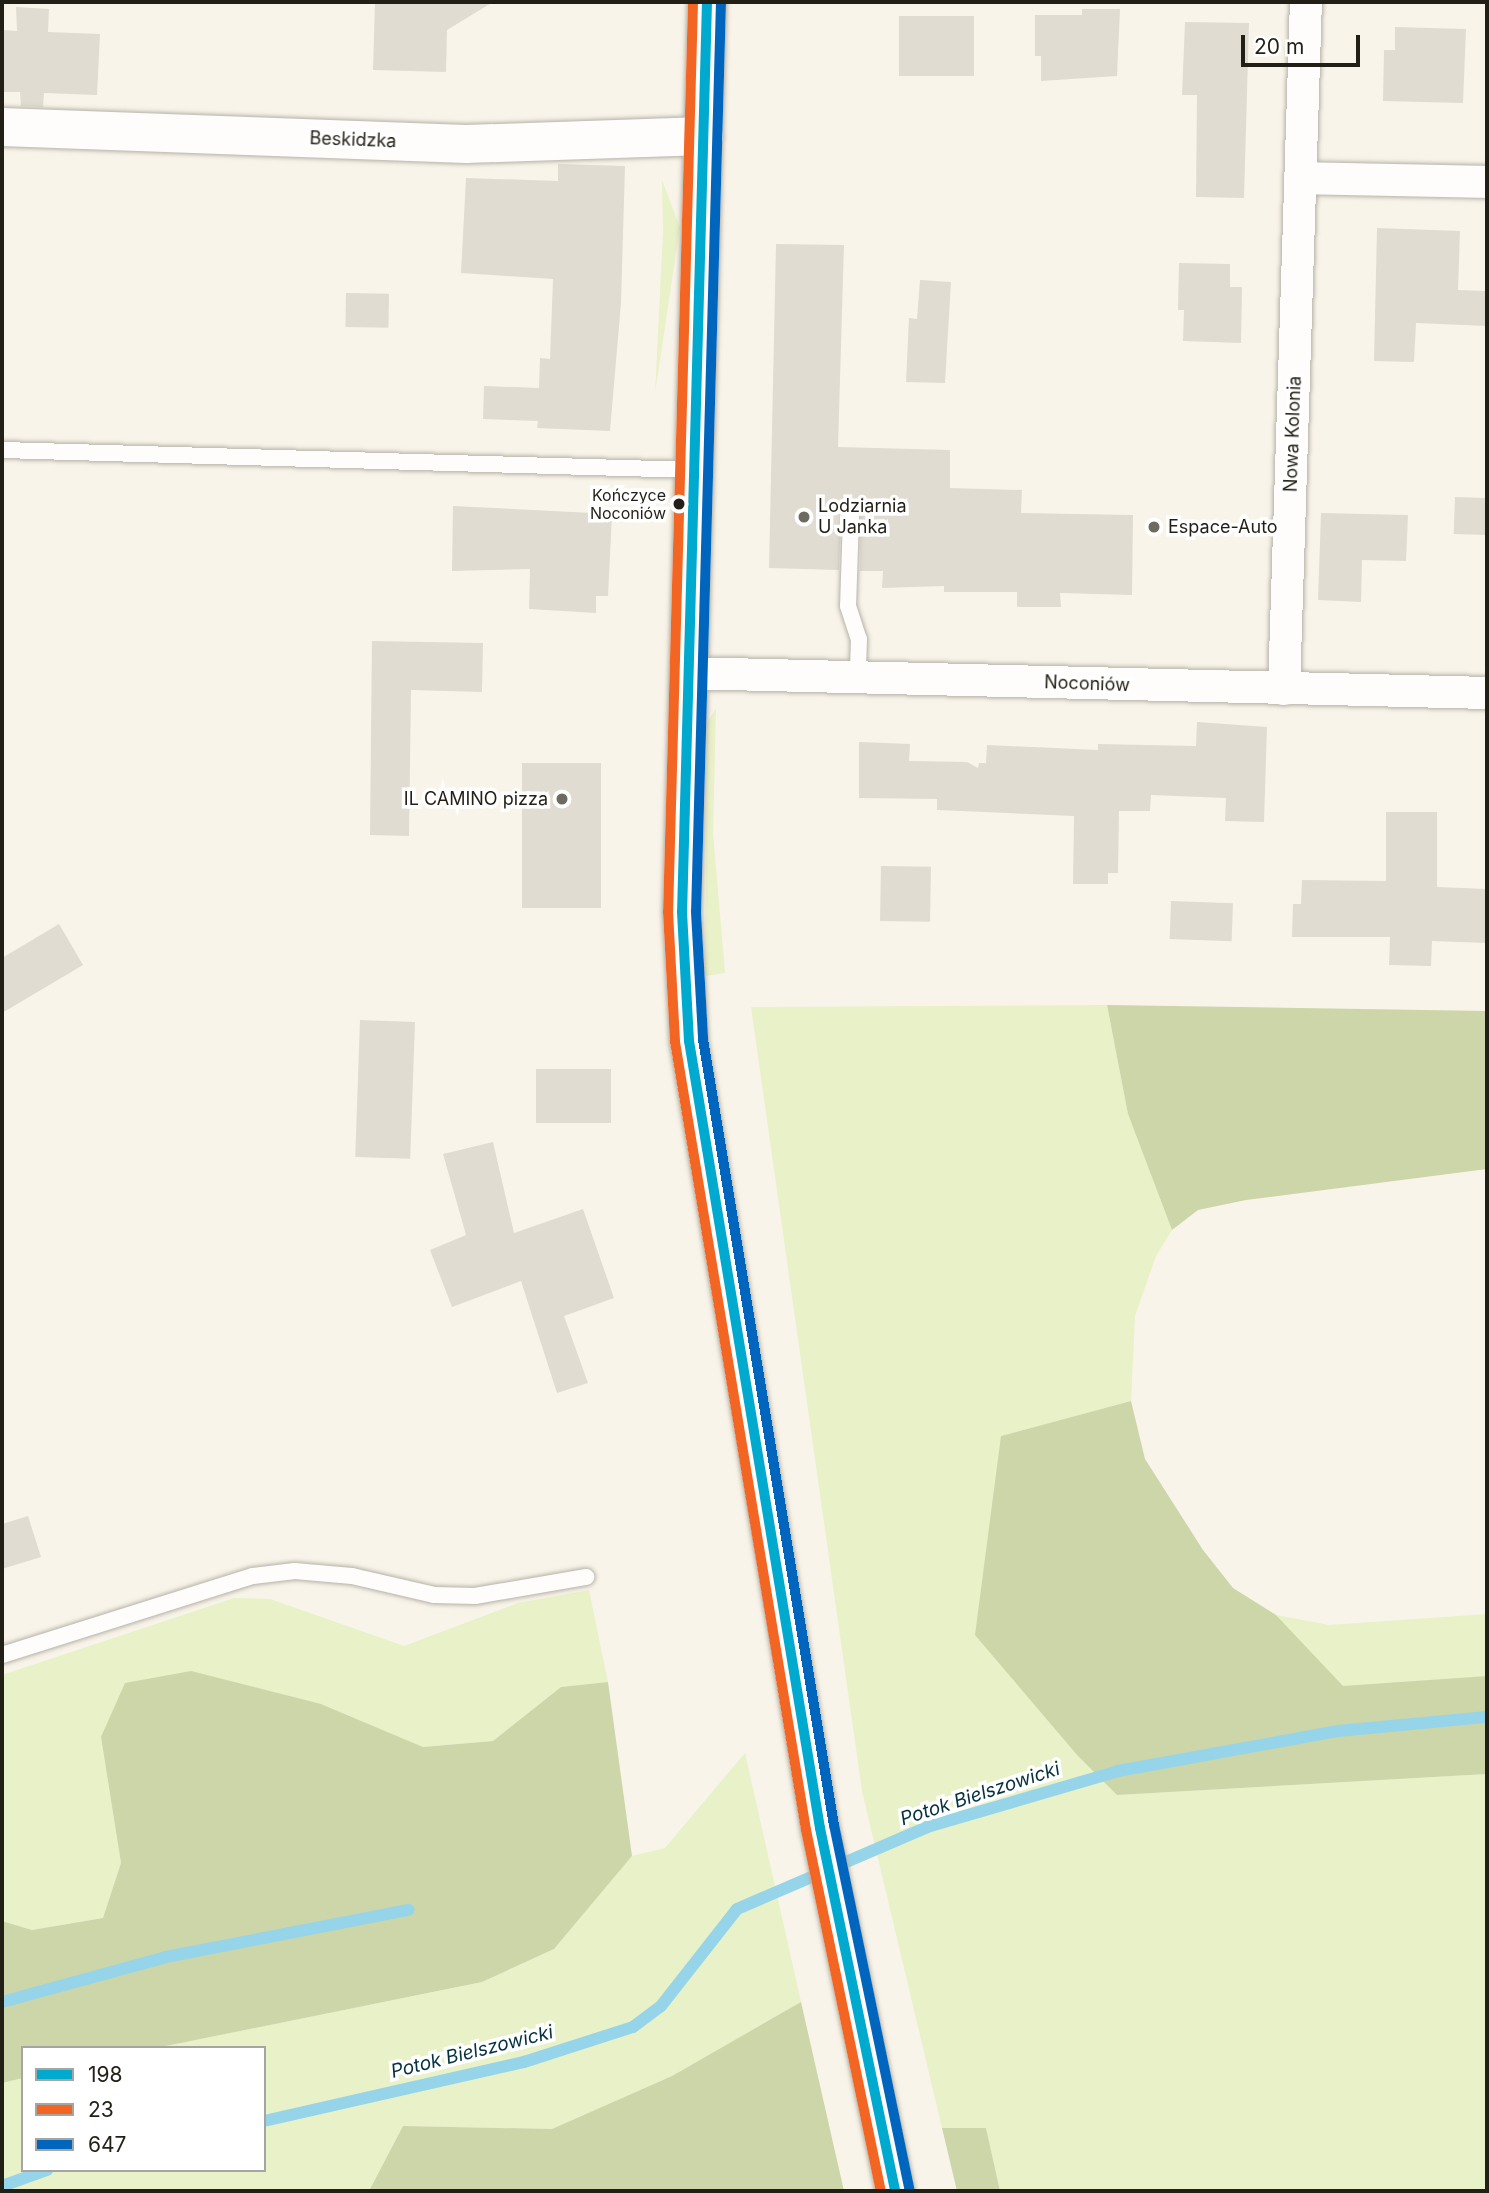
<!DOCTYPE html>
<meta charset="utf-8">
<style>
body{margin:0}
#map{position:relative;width:1489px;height:2193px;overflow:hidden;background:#f9f4e9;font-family:Inter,sans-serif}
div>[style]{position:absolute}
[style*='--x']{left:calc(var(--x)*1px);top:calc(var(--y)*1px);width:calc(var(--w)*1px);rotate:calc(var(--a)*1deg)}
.green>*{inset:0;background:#e8f1c7}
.forest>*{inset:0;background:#ccd6a8}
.stream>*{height:12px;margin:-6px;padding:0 6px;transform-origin:6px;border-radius:6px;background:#96d4ea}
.building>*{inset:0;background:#e0dcd2;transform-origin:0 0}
.roads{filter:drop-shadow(0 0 2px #b6b2a9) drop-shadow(0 0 2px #b6b2a9)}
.service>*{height:16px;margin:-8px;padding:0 8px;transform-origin:8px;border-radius:8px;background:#fefdfc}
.minor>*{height:32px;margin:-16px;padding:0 16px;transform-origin:16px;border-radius:16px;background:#fefdfc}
.tertiary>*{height:38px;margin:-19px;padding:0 19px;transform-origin:19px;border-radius:19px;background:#fefdfc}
.secondary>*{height:38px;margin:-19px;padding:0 19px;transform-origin:19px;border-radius:19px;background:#fefdfc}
.bus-1>*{height:10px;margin:-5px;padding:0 5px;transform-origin:5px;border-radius:5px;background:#00a9ce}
.bus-2>*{height:10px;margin:-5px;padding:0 5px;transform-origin:5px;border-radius:5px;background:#f26522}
.bus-3>*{height:10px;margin:-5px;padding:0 5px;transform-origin:5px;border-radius:5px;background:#0065bd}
.dots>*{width:19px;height:19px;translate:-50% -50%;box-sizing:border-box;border:4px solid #fff;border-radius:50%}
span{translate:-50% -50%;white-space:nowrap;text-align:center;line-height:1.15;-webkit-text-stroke:7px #fff;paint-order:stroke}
.bus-label{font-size:16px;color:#221f16}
.right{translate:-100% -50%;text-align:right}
.street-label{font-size:18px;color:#221f16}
.poi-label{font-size:18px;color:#221f16}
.left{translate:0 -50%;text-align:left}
.water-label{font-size:19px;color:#04303f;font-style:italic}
.frame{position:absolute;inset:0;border:4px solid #221f16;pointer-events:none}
.legend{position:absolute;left:21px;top:2046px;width:245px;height:126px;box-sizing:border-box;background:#fff;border:2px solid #a7a5a2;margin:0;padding:9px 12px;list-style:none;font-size:21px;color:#221f16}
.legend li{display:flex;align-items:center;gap:14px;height:35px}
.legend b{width:35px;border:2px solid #a7a5a2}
.scale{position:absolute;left:1241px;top:35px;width:119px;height:32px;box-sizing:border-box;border:4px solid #221f16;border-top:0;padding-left:9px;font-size:21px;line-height:24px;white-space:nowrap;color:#221f16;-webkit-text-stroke:5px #fff;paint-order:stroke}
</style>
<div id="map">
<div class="green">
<i style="clip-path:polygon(662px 180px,680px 227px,655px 393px,663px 232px)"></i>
<i style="clip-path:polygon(716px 708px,713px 833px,725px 973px,705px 976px,707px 723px)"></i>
<i style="clip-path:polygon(1107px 1005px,1128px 1114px,1172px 1230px,1156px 1256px,1135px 1316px,1131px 1401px,1001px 1436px,1117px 1795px,1487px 1774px,1487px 2191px,1000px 2191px,986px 2128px,942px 2128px,862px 1791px,751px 1007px)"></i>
<i style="clip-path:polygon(589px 1590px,608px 1682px,561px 1687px,493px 1741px,423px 1747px,321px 1704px,101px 1737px,121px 1863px,103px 1918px,32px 1930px,2px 1921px,2px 1675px,234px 1598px,270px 1599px,404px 1646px,518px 1603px)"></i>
<i style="clip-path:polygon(1487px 1614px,1487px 1676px,1343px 1687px,1276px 1615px,1329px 1625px)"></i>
<i style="clip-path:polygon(745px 1753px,801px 2002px,672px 2076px,552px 2129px,403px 2126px,369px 2191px,2px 2191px,2px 2083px,23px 2078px,23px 2170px,264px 2170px,264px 2048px,156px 2048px,482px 1982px,554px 1949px,632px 1856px,665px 1848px)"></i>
</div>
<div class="forest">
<i style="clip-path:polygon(1107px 1005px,1487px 1011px,1487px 1169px,1246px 1200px,1198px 1210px,1172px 1230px,1128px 1114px)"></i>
<i style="clip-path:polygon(1131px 1401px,1145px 1459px,1203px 1550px,1233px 1588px,1276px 1615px,1343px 1686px,1487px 1676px,1487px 1774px,1117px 1795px,1078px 1756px,975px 1635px,1001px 1436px)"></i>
<i style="clip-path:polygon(191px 1671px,321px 1704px,423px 1747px,493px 1741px,561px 1687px,608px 1682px,632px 1856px,554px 1949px,482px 1982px,156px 2048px,23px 2048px,23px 2078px,2px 2083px,2px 1921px,32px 1930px,103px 1918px,121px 1863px,101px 1737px,125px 1683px)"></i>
<i style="clip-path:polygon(801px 2002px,844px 2191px,369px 2191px,403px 2126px,552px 2129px,672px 2076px)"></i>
<i style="clip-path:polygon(942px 2128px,986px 2128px,1000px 2191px,957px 2191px)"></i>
</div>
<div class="stream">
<i style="--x:2;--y:2002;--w:170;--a:-15.3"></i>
<i style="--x:166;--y:1957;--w:247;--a:-11"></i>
<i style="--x:264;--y:2121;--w:267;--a:-12.8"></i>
<i style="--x:524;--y:2062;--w:114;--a:-17.8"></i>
<i style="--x:633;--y:2027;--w:35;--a:-37"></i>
<i style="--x:661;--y:2006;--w:123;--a:-51.9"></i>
<i style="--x:737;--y:1909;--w:207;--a:-23.3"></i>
<i style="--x:927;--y:1827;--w:199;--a:-16.3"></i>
<i style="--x:1118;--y:1771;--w:224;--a:-10.3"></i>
<i style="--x:1338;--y:1731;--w:150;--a:-5.4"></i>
<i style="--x:2;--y:2186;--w:48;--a:-19.6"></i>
</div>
<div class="building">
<i style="clip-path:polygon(375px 2px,493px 2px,447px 30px,446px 72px,373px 70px)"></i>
<i style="clip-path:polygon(16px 7px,49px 9px,48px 32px,100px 34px,97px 95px,44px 93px,43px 107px,21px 106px,20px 92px,2px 92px,2px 30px,17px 31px)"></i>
<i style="clip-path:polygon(1082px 9px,1120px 9px,1117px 76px,1041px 81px,1041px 56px,1035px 56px,1035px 15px,1082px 15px)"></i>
<i style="left:899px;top:16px;width:75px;height:60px"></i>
<i style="clip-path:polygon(1185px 22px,1249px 23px,1244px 198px,1196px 197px,1197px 95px,1182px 95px)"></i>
<i style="clip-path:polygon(1395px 27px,1466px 29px,1463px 103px,1383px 101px,1384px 50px,1395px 50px)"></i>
<i style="clip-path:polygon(558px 164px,625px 166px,621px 303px,610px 431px,537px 428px,538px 421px,483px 419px,484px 386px,539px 388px,540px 358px,550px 359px,553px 279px,461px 273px,466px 178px,558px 181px)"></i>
<i style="clip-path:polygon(1377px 228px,1460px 231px,1458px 290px,1487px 291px,1487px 326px,1416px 323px,1414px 362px,1374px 361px)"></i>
<i style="clip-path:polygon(776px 244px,844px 245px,838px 447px,950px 450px,950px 488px,1022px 490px,1021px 513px,1133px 515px,1132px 595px,1060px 593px,1061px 607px,1017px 607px,1017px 592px,944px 592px,944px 586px,882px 588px,883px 571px,860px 571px,861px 517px,852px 507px,841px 516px,839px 570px,769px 568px)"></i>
<i style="clip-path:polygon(1179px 263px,1230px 264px,1230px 287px,1242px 287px,1241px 343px,1183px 341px,1184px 310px,1178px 310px)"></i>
<i style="clip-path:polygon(920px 280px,951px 282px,945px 383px,906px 382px,909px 318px,917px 319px)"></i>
<i style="left:346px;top:293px;width:43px;height:34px;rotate:1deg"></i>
<i style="left:1455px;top:497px;width:32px;height:37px;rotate:2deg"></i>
<i style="clip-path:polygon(453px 506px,612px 514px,608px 596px,596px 596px,596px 613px,529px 609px,530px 569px,452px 571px)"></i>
<i style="clip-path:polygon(1321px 513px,1408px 515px,1406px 561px,1362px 560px,1361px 602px,1318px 600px)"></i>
<i style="clip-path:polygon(372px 641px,483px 643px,482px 692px,411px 690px,409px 836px,370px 835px)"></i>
<i style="clip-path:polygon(1197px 722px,1267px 727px,1264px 822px,1225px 821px,1226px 798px,1151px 795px,1150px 811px,1119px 811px,1118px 873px,1108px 873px,1108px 884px,1073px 884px,1074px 816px,937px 810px,937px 799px,859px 798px,859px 742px,910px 744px,909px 761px,967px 762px,978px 768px,979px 763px,986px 763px,987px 745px,1098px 750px,1098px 744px,1196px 746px)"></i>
<i style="left:522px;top:763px;width:79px;height:145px"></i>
<i style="clip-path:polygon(1386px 812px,1437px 812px,1437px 887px,1487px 889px,1487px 943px,1432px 941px,1431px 966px,1389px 965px,1390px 937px,1292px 937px,1293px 904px,1301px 904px,1302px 880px,1386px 881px)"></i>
<i style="left:881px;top:866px;width:50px;height:55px;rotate:1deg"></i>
<i style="left:1171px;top:901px;width:62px;height:38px;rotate:2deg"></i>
<i style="clip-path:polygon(59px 924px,83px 965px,2px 1013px,2px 958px)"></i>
<i style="left:360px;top:1020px;width:55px;height:137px;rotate:2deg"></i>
<i style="left:536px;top:1069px;width:75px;height:54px"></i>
<i style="clip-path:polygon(493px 1142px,514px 1233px,583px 1209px,614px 1298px,564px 1316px,588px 1383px,557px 1393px,521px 1281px,452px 1307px,430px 1250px,466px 1235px,443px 1154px)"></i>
<i style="clip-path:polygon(28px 1516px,41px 1557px,2px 1569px,2px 1524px)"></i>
</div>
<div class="roads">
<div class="service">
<i style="--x:2;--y:450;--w:691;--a:1.66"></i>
<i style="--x:851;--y:517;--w:89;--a:91.9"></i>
<i style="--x:848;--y:606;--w:35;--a:72"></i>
<i style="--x:859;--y:639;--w:38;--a:92"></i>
<i style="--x:2;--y:1655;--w:263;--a:-17.5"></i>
<i style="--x:253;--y:1576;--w:42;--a:-6.8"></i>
<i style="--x:295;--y:1571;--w:57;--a:5"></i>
<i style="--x:352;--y:1576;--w:84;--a:13"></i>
<i style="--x:434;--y:1595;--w:41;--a:1.4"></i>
<i style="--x:475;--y:1596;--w:113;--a:-9.7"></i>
</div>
<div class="minor">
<i style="--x:1300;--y:178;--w:187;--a:1.2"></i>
<i style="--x:687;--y:673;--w:800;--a:1.43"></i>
<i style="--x:1284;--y:689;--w:687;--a:-88.17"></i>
</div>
<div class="tertiary">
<i style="--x:2;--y:127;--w:464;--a:2.1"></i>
<i style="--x:466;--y:144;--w:238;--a:-1.9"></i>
</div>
<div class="secondary">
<i style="--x:707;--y:2;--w:910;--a:91.57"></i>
<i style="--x:682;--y:912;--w:129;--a:86.9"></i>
<i style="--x:689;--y:1041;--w:798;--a:80.55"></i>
<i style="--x:820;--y:1828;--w:371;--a:78.3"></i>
</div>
</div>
<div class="bus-1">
<i style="--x:707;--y:2;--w:910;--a:91.57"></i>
<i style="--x:682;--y:912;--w:129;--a:86.9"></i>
<i style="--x:689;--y:1041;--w:798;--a:80.55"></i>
<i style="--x:820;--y:1828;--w:371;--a:78.3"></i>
</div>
<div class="bus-2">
<i style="--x:693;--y:2;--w:910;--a:91.57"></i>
<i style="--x:668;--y:912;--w:130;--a:86.9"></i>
<i style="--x:675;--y:1042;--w:799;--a:80.56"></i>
<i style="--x:806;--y:1830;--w:369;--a:78.3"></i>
</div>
<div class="bus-3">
<i style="--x:721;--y:2;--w:910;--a:91.57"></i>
<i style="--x:696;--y:912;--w:127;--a:86.8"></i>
<i style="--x:703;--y:1039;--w:797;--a:80.54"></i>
<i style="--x:834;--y:1825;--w:371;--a:78.3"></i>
</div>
<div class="dots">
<i style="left:679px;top:504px;background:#221f16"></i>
<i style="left:804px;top:517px;background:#6d6a60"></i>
<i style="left:1154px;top:527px;background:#6d6a60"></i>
<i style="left:562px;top:799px;background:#6d6a60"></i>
</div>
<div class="bus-label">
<span class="right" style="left:666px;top:504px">Kończyce<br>Noconiów</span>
</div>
<div class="street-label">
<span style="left:353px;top:140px;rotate:2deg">Beskidzka</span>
<span style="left:1293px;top:434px;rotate:-88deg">Nowa Kolonia</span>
<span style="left:1087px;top:684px;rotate:2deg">Noconiów</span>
</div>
<div class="poi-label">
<span class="left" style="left:818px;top:517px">Lodziarnia<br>U Janka</span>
<span class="left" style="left:1168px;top:527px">Espace-Auto</span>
<span class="right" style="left:548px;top:799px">IL CAMINO pizza</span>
</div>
<div class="water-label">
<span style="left:980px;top:1794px;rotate:-18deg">Potok Bielszowicki</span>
<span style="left:472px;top:2052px;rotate:-14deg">Potok Bielszowicki</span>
</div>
<div class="frame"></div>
<ul class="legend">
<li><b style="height:9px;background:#00a9ce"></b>198</li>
<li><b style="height:9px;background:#f26522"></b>23</li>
<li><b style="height:9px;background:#0065bd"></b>647</li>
</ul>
<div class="scale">20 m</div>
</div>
